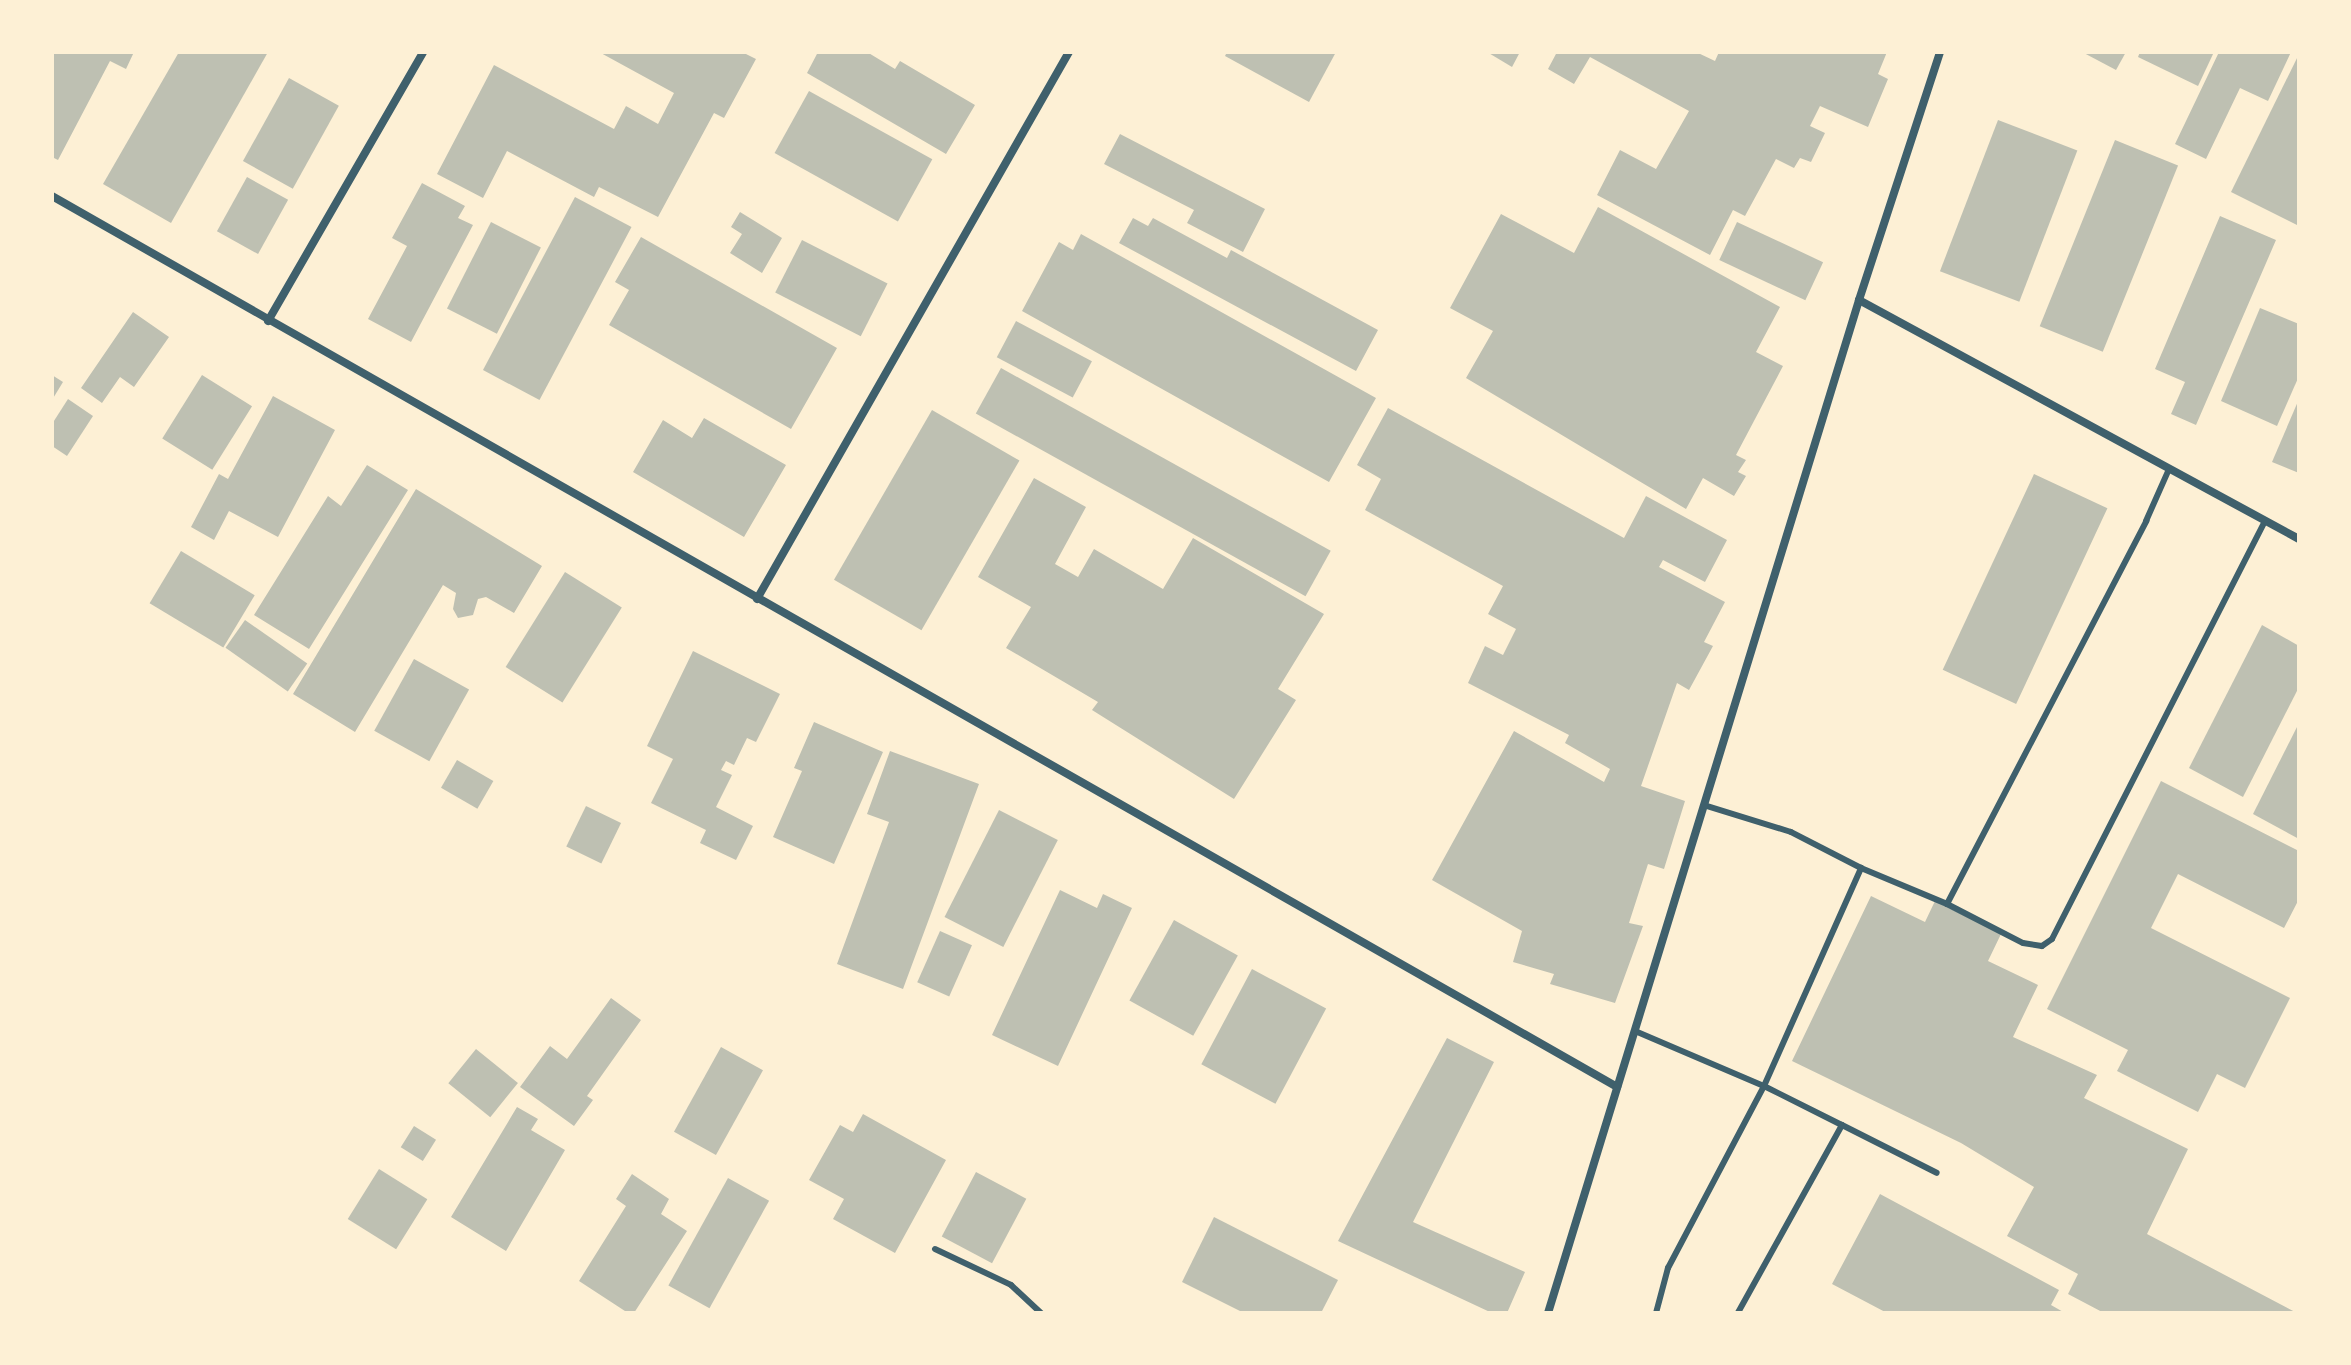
<!DOCTYPE html>
<style>
body{margin:0}
#map{position:relative;width:2351px;height:1365px;overflow:hidden;background:#fdf0d5;font-family:"Fira Sans",sans-serif}
div>[style]{position:absolute}
[style*='--x']{left:calc(var(--x)*1px);top:calc(var(--y)*1px);width:calc(var(--w)*1px);rotate:calc(var(--a)*1deg)}
.building>*{inset:0;background:#bec0b2;transform-origin:0 0}
.service>*{height:6px;margin:-3px;padding:0 3px;transform-origin:3px;border-radius:3px;background:#3f606c}
.minor>*{height:8px;margin:-4px;padding:0 4px;transform-origin:4px;border-radius:4px;background:#3f606c}
span{translate:-50% -50%;white-space:nowrap;text-align:center;line-height:1.15;-webkit-text-stroke:6px #fdf0d5;paint-order:stroke}
.frame{position:absolute;inset:0;border:54px solid #fdf0d5;pointer-events:none}
</style>
<div id="map">
<div class="building">
<i style="clip-path:polygon(52px 52px,134px 52px,126px 69px,110px 61px,58px 160px,52px 157px)"></i>
<i style="clip-path:polygon(179px 52px,268px 52px,171px 223px,103px 184px)"></i>
<i style="clip-path:polygon(599px 52px,742px 52px,756px 59px,724px 118px,714px 113px,658px 217px,599px 187px,594px 197px,507px 151px,483px 198px,437px 174px,494px 65px,614px 129px,626px 106px,658px 124px,674px 93px)"></i>
<i style="clip-path:polygon(818px 52px,867px 52px,895px 69px,900px 61px,975px 105px,946px 154px,807px 73px)"></i>
<i style="clip-path:polygon(1227px 52px,1336px 52px,1309px 102px,1225px 56px)"></i>
<i style="clip-path:polygon(1487px 52px,1520px 52px,1512px 67px)"></i>
<i style="clip-path:polygon(1557px 52px,1696px 52px,1715px 61px,1719px 52px,1887px 52px,1878px 74px,1888px 79px,1868px 127px,1820px 106px,1810px 126px,1825px 133px,1811px 162px,1800px 158px,1794px 168px,1776px 159px,1745px 216px,1733px 210px,1710px 255px,1597px 195px,1620px 150px,1656px 169px,1689px 111px,1590px 57px,1574px 84px,1548px 69px)"></i>
<i style="clip-path:polygon(2082px 52px,2126px 52px,2116px 70px)"></i>
<i style="clip-path:polygon(2140px 52px,2214px 52px,2198px 86px,2138px 57px)"></i>
<i style="clip-path:polygon(2219px 52px,2291px 52px,2268px 101px,2240px 88px,2206px 159px,2175px 144px)"></i>
<i style="clip-path:polygon(2299px 54px,2299px 226px,2231px 192px)"></i>
<i style="left:289px;top:78px;width:57px;height:95px;rotate:29deg"></i>
<i style="left:809px;top:91px;width:141px;height:71px;rotate:29deg"></i>
<i style="left:1998px;top:120px;width:85px;height:162px;rotate:21deg"></i>
<i style="clip-path:polygon(1120px 134px,1265px 209px,1243px 252px,1187px 223px,1194px 210px,1104px 164px)"></i>
<i style="left:2115px;top:140px;width:68px;height:201px;rotate:22deg"></i>
<i style="left:247px;top:177px;width:47px;height:62px;rotate:29deg"></i>
<i style="clip-path:polygon(422px 183px,465px 206px,458px 218px,473px 225px,411px 342px,368px 319px,407px 246px,392px 238px)"></i>
<i style="left:575px;top:197px;width:64px;height:196px;rotate:28deg"></i>
<i style="clip-path:polygon(1598px 207px,1780px 307px,1756px 352px,1783px 366px,1736px 455px,1746px 460px,1738px 472px,1746px 476px,1734px 496px,1703px 478px,1686px 509px,1466px 378px,1493px 331px,1450px 308px,1501px 214px,1574px 253px)"></i>
<i style="clip-path:polygon(740px 212px,782px 238px,762px 273px,730px 253px,742px 234px,731px 227px)"></i>
<i style="clip-path:polygon(2220px 216px,2276px 240px,2196px 425px,2171px 414px,2185px 382px,2155px 369px)"></i>
<i style="clip-path:polygon(1133px 218px,1148px 226px,1153px 218px,1227px 258px,1231px 250px,1378px 330px,1356px 371px,1119px 243px)"></i>
<i style="left:491px;top:222px;width:56px;height:97px;rotate:27deg"></i>
<i style="left:1737px;top:222px;width:95px;height:42px;rotate:25deg"></i>
<i style="clip-path:polygon(1081px 234px,1376px 398px,1329px 482px,1022px 311px,1059px 242px,1073px 250px)"></i>
<i style="clip-path:polygon(641px 237px,837px 348px,791px 429px,609px 325px,629px 290px,615px 282px)"></i>
<i style="left:802px;top:240px;width:96px;height:59px;rotate:27deg"></i>
<i style="clip-path:polygon(2260px 308px,2299px 324px,2299px 376px,2277px 426px,2221px 401px)"></i>
<i style="clip-path:polygon(133px 312px,169px 337px,134px 387px,120px 377px,102px 403px,81px 388px)"></i>
<i style="left:1016px;top:321px;width:86px;height:41px;rotate:28deg"></i>
<i style="left:1001px;top:368px;width:377px;height:52px;rotate:29deg"></i>
<i style="clip-path:polygon(52px 375px,63px 382px,52px 400px)"></i>
<i style="left:202px;top:375px;width:59px;height:75px;rotate:32deg"></i>
<i style="clip-path:polygon(273px 396px,335px 430px,278px 537px,229px 511px,214px 540px,191px 527px,219px 474px,228px 479px)"></i>
<i style="clip-path:polygon(68px 399px,93px 416px,67px 456px,52px 446px,52px 424px)"></i>
<i style="clip-path:polygon(2299px 399px,2299px 473px,2272px 462px)"></i>
<i style="clip-path:polygon(1388px 408px,1624px 538px,1646px 496px,1727px 540px,1705px 582px,1663px 560px,1659px 567px,1725px 602px,1704px 642px,1713px 646px,1689px 690px,1677px 683px,1641px 786px,1685px 801px,1664px 869px,1648px 864px,1629px 923px,1643px 926px,1615px 1003px,1550px 984px,1554px 974px,1513px 962px,1522px 931px,1432px 880px,1514px 731px,1604px 782px,1610px 769px,1565px 743px,1569px 735px,1468px 683px,1485px 646px,1503px 655px,1516px 629px,1488px 614px,1503px 586px,1365px 510px,1381px 479px,1357px 465px)"></i>
<i style="left:932px;top:410px;width:101px;height:196px;rotate:30deg"></i>
<i style="clip-path:polygon(704px 418px,786px 465px,744px 537px,633px 472px,663px 420px,692px 438px)"></i>
<i style="clip-path:polygon(367px 465px,408px 490px,309px 649px,254px 615px,328px 496px,341px 506px)"></i>
<i style="left:2034px;top:474px;width:81px;height:216px;rotate:25deg"></i>
<i style="clip-path:polygon(1034px 478px,1086px 507px,1055px 564px,1078px 577px,1094px 549px,1163px 589px,1193px 538px,1324px 614px,1278px 689px,1296px 700px,1234px 799px,1092px 710px,1098px 702px,1006px 648px,1031px 607px,978px 577px)"></i>
<i style="clip-path:polygon(416px 489px,542px 566px,514px 613px,486px 597px,478px 599px,473px 615px,458px 618px,453px 609px,456px 593px,443px 585px,355px 732px,293px 694px)"></i>
<i style="left:181px;top:551px;width:86px;height:61px;rotate:31deg"></i>
<i style="left:565px;top:572px;width:67px;height:112px;rotate:32deg"></i>
<i style="left:245px;top:620px;width:76px;height:34px;rotate:35deg"></i>
<i style="clip-path:polygon(2262px 625px,2299px 646px,2299px 687px,2243px 797px,2189px 768px)"></i>
<i style="clip-path:polygon(693px 651px,780px 694px,756px 742px,747px 738px,734px 765px,726px 761px,721px 770px,732px 775px,716px 807px,753px 826px,736px 860px,700px 843px,706px 830px,651px 803px,673px 759px,647px 746px)"></i>
<i style="left:414px;top:659px;width:63px;height:82px;rotate:29deg"></i>
<i style="clip-path:polygon(814px 722px,883px 752px,834px 864px,773px 837px,802px 771px,794px 768px)"></i>
<i style="clip-path:polygon(2299px 723px,2299px 839px,2253px 814px)"></i>
<i style="clip-path:polygon(890px 751px,979px 784px,903px 989px,837px 964px,889px 822px,867px 814px)"></i>
<i style="left:457px;top:760px;width:42px;height:32px;rotate:30deg"></i>
<i style="clip-path:polygon(2161px 781px,2299px 851px,2299px 899px,2284px 928px,2178px 874px,2151px 928px,2290px 998px,2245px 1088px,2217px 1074px,2198px 1112px,2117px 1071px,2128px 1050px,2047px 1009px)"></i>
<i style="left:586px;top:806px;width:39px;height:45px;rotate:26deg"></i>
<i style="left:999px;top:810px;width:66px;height:120px;rotate:27deg"></i>
<i style="clip-path:polygon(1060px 890px,1097px 908px,1103px 894px,1132px 908px,1058px 1066px,992px 1035px)"></i>
<i style="clip-path:polygon(1871px 896px,1925px 922px,1935px 901px,2001px 934px,1988px 961px,2038px 985px,2013px 1037px,2097px 1075px,2084px 1098px,2188px 1149px,2147px 1234px,2297px 1313px,2104px 1313px,2068px 1294px,2078px 1274px,2007px 1236px,2034px 1187px,1961px 1143px,1792px 1061px)"></i>
<i style="left:1174px;top:920px;width:73px;height:92px;rotate:29deg"></i>
<i style="left:940px;top:931px;width:35px;height:56px;rotate:24deg"></i>
<i style="left:1252px;top:969px;width:84px;height:108px;rotate:28deg"></i>
<i style="clip-path:polygon(611px 998px,641px 1020px,587px 1096px,593px 1100px,574px 1126px,520px 1087px,550px 1046px,567px 1059px)"></i>
<i style="clip-path:polygon(1447px 1038px,1494px 1062px,1413px 1222px,1525px 1272px,1507px 1313px,1492px 1313px,1338px 1241px)"></i>
<i style="left:721px;top:1047px;width:48px;height:97px;rotate:29deg"></i>
<i style="left:476px;top:1049px;width:54px;height:44px;rotate:39deg"></i>
<i style="clip-path:polygon(517px 1107px,538px 1119px,531px 1130px,565px 1150px,506px 1251px,451px 1217px)"></i>
<i style="clip-path:polygon(863px 1114px,946px 1160px,895px 1253px,833px 1219px,844px 1199px,809px 1180px,840px 1125px,853px 1132px)"></i>
<i style="left:414px;top:1126px;width:26px;height:25px;rotate:32deg"></i>
<i style="left:379px;top:1169px;width:57px;height:59px;rotate:32deg"></i>
<i style="left:976px;top:1172px;width:57px;height:73px;rotate:28deg"></i>
<i style="clip-path:polygon(632px 1174px,669px 1199px,661px 1214px,687px 1231px,634px 1313px,628px 1313px,579px 1281px,626px 1206px,616px 1199px)"></i>
<i style="left:728px;top:1178px;width:47px;height:123px;rotate:29deg"></i>
<i style="clip-path:polygon(1880px 1194px,2059px 1290px,2051px 1305px,2065px 1313px,1887px 1313px,1832px 1284px)"></i>
<i style="clip-path:polygon(1214px 1217px,1338px 1280px,1321px 1313px,1244px 1313px,1182px 1282px)"></i>
</div>
<div class="service">
<i style="--x:1861;--y:868;--w:93;--a:22.7"></i>
<i style="--x:1947;--y:904;--w:85;--a:27.2"></i>
<i style="--x:2023;--y:943;--w:19;--a:9"></i>
<i style="--x:2042;--y:946;--w:12;--a:-35"></i>
<i style="--x:2052;--y:939;--w:469;--a:-63"></i>
<i style="--x:1947;--y:904;--w:432;--a:-62.5"></i>
<i style="--x:2146;--y:521;--w:57;--a:-66.1"></i>
<i style="--x:1635;--y:1031;--w:140;--a:23.1"></i>
<i style="--x:1764;--y:1086;--w:87;--a:26.6"></i>
<i style="--x:1842;--y:1125;--w:215;--a:119"></i>
<i style="--x:1842;--y:1125;--w:106;--a:26.8"></i>
<i style="--x:935;--y:1249;--w:84;--a:25.3"></i>
<i style="--x:1011;--y:1285;--w:41;--a:43"></i>
<i style="--x:1656;--y:1313;--w:47;--a:-75.1"></i>
<i style="--x:1668;--y:1268;--w:206;--a:-62.2"></i>
<i style="--x:1764;--y:1086;--w:239;--a:-66"></i>
<i style="--x:1861;--y:868;--w:79;--a:-152.8"></i>
<i style="--x:1791;--y:832;--w:91;--a:-162.8"></i>
</div>
<div class="minor">
<i style="--x:52;--y:196;--w:1801;--a:29.65"></i>
<i style="--x:1859;--y:300;--w:501;--a:28.51"></i>
<i style="--x:268;--y:321;--w:310;--a:-60"></i>
<i style="--x:757;--y:599;--w:630;--a:-60.3"></i>
<i style="--x:1548;--y:1313;--w:1060;--a:-72.93"></i>
<i style="--x:1859;--y:300;--w:261;--a:-71.9"></i>
</div>
<div class="frame"></div>
</div>
